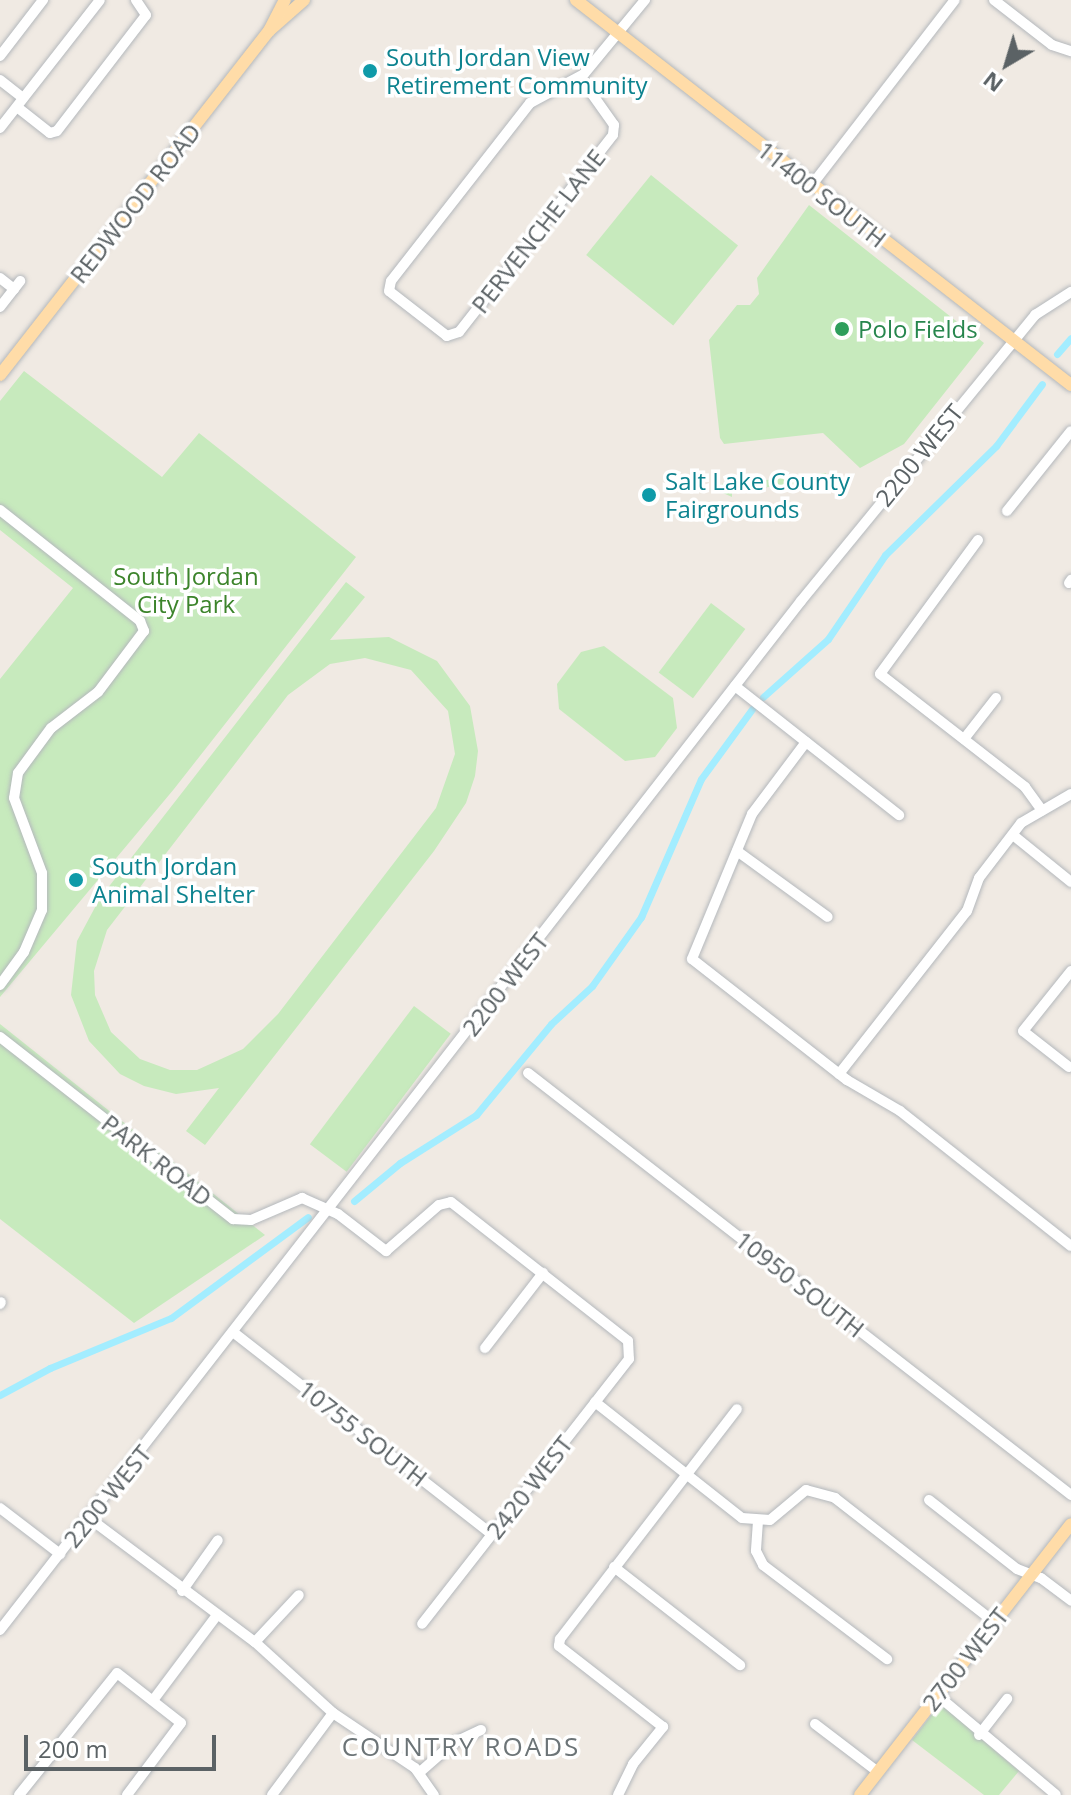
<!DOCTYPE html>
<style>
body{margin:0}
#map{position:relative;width:1071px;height:1795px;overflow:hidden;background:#f0eae3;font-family:"Open Sans",sans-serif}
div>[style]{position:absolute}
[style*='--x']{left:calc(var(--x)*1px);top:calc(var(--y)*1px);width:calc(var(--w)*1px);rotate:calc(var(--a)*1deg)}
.green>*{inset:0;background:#c7eabd;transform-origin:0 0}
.canal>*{height:7px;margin:-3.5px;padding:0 3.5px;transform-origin:3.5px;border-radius:3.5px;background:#a3edff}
.roads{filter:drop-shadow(0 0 2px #b4b8bc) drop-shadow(0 0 2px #b4b8bc)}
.minor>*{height:10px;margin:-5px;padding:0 5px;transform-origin:5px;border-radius:5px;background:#fff}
.major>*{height:12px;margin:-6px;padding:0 6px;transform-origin:6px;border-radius:6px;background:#ffdca8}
.dots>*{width:22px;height:22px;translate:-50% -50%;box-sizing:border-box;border:4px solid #fff;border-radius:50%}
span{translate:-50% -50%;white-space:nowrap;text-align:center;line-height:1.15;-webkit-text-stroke:7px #fff;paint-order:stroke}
.culture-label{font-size:24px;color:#0d838f}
.left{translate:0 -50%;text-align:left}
.street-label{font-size:24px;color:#5b6265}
.leisure-label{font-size:24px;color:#27864d}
.park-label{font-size:24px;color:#3c842b}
.neighbourhood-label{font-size:26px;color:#6c7477;letter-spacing:2px}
.north{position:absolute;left:967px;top:24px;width:80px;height:80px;-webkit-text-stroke:6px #fff;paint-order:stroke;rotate:218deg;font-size:22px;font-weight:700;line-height:32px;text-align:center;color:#5b6265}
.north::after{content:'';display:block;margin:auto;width:28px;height:36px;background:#5b6265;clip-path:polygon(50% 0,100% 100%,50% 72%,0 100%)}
.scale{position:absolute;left:24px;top:1735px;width:192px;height:36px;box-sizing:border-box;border:4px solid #5b6265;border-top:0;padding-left:10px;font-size:24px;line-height:28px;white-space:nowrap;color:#5b6265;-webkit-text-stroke:6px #fff;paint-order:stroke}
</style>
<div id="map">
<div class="green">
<i style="left:651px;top:175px;width:112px;height:103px;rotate:39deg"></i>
<i style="clip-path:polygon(809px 205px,984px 343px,904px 444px,860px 468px,823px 433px,724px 444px,720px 438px,709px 340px,737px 305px,750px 305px,759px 294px,757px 278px)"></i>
<i style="clip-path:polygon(24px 371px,162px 477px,199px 433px,356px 557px,174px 789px,0 997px,0 679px,73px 588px,0 530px,0 401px)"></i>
<i style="clip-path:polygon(826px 473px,827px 481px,732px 491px,732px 497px,723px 493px,722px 484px,730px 479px,731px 484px)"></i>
<i style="clip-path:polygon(evenodd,346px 582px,365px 597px,330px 640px,389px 637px,437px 661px,470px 706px,478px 751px,475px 776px,466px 803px,434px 851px,205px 1145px,186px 1131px,219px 1088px,176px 1094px,144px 1086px,120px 1074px,89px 1041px,71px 995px,77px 941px,100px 898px,346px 582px,365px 658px,411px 670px,448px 711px,455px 754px,436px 808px,278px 1014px,243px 1049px,197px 1070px,170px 1070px,140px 1059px,111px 1032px,95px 995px,94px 971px,107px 930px,288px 695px,330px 664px,365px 658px)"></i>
<i style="left:711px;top:603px;width:43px;height:87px;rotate:37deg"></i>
<i style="clip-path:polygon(604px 646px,673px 698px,677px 728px,655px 757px,625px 761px,559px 709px,557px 684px,581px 652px)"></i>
<i style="left:414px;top:1006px;width:46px;height:173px;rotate:37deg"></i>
<i style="clip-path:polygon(0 1024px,265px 1235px,134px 1323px,0 1219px)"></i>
<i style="clip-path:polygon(944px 1707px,1019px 1771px,999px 1795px,984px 1795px,912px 1740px,936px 1709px)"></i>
</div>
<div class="canal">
<i style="--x:1057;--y:354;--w:21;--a:-49"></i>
<i style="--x:763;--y:697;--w:87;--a:-41.7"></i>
<i style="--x:828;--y:639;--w:102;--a:-55.8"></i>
<i style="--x:885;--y:555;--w:156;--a:-44.5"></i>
<i style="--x:996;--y:446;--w:77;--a:-53.4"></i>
<i style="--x:354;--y:1201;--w:60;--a:-39.6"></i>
<i style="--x:400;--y:1163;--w:90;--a:-32.3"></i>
<i style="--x:476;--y:1115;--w:118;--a:-50.5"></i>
<i style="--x:551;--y:1024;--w:56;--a:-42.8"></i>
<i style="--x:592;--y:986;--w:85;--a:-54.6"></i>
<i style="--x:641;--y:917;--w:150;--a:-66.5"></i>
<i style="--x:701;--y:779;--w:87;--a:-53.9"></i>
<i style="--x:0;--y:1395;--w:57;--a:-28.4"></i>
<i style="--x:50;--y:1368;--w:131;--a:-22.5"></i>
<i style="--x:171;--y:1318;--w:170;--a:-36.4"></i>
</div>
<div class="roads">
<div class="minor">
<i style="--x:994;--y:0;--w:73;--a:37.8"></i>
<i style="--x:1052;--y:45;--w:20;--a:18"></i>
<i style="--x:0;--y:56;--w:71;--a:-52.5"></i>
<i style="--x:580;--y:77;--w:59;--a:54.7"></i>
<i style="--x:614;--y:125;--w:10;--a:96"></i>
<i style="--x:613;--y:135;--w:250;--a:128"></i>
<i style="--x:459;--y:332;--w:13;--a:162"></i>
<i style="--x:447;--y:336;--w:73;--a:-142.2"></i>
<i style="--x:389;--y:291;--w:10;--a:-79"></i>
<i style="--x:391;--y:281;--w:226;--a:-52"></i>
<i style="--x:530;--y:103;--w:61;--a:-28.2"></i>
<i style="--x:584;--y:74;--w:96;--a:-50.5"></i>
<i style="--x:0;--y:80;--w:29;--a:38"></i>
<i style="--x:17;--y:107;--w:42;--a:38.2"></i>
<i style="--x:50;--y:133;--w:7;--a:-16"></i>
<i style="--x:57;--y:131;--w:146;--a:-52.5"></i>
<i style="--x:146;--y:15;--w:18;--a:-124"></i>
<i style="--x:0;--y:128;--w:162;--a:-52"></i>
<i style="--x:811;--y:186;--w:235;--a:-52.3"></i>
<i style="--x:0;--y:278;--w:18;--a:38"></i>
<i style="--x:0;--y:307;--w:33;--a:-52"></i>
<i style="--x:0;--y:510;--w:179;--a:38.4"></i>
<i style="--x:140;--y:621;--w:11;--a:68"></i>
<i style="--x:144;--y:631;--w:76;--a:127"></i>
<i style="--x:98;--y:692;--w:59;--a:142.5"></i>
<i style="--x:51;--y:728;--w:56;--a:126.3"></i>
<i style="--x:18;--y:773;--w:25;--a:99"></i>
<i style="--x:14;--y:798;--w:80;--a:69.5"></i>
<i style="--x:42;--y:873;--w:37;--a:90"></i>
<i style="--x:42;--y:910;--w:46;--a:113.2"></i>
<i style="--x:24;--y:952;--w:41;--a:126"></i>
<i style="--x:1007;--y:511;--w:102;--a:-51.3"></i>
<i style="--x:978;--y:540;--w:166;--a:126.2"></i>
<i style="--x:880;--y:674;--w:184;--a:37.9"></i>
<i style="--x:1025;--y:787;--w:29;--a:54"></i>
<i style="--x:1069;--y:583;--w:4;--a:-56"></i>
<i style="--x:735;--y:686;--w:209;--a:38.2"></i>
<i style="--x:964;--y:739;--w:52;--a:-52"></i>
<i style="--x:806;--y:742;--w:90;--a:126.9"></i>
<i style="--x:752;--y:814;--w:157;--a:112.5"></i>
<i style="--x:692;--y:959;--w:197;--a:38"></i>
<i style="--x:847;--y:1080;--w:61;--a:30.3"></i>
<i style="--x:900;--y:1111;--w:218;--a:38.3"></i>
<i style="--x:1013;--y:835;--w:75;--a:39"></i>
<i style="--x:737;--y:851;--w:112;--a:36"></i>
<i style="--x:0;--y:1037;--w:296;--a:38"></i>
<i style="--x:233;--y:1219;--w:18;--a:3"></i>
<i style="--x:251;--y:1220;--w:56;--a:-23.3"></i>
<i style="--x:302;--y:1198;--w:39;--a:24"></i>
<i style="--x:338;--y:1214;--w:61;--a:37.6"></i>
<i style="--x:386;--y:1251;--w:70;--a:-41"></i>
<i style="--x:439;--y:1205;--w:12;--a:-14"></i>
<i style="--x:451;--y:1202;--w:225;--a:38.1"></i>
<i style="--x:628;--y:1341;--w:18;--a:87"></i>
<i style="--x:629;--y:1359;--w:336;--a:128"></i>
<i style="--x:1069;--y:1067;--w:58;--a:-142"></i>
<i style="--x:1023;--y:1031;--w:77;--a:-51.3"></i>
<i style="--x:528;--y:1073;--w:688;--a:37.85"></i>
<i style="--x:839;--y:1074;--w:207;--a:-51.9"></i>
<i style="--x:967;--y:911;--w:35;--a:-70"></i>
<i style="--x:979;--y:878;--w:69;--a:-52.6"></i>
<i style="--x:1021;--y:823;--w:58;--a:-30.1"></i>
<i style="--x:0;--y:1304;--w:2;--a:-63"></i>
<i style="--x:233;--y:1332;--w:328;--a:38"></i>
<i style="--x:485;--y:1348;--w:95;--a:-52.3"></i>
<i style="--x:595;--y:1402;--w:187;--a:38.3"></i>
<i style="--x:742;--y:1518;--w:28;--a:4"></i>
<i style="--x:770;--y:1520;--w:47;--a:-39.8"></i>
<i style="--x:806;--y:1490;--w:30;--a:15"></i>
<i style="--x:835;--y:1498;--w:202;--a:37.9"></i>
<i style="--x:929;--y:1500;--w:112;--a:38.1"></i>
<i style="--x:1017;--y:1569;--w:26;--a:21"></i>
<i style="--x:1041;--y:1578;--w:38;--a:37"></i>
<i style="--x:0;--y:1508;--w:76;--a:37.5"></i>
<i style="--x:89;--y:1518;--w:207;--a:36.8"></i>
<i style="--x:255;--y:1642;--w:105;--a:42.3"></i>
<i style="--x:333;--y:1713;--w:99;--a:33.9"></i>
<i style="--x:415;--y:1768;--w:33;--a:55"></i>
<i style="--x:758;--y:1521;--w:30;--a:94"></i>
<i style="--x:756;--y:1551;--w:16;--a:63"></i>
<i style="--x:763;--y:1565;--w:156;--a:37.2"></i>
<i style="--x:614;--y:1567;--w:160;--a:37.9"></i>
<i style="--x:182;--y:1591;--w:62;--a:-54.8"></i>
<i style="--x:0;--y:1630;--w:1304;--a:-52.1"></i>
<i style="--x:801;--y:601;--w:370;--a:-50.7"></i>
<i style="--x:1035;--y:315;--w:43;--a:-32.6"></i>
<i style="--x:255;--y:1642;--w:64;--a:-46.9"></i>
<i style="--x:937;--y:1695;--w:155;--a:40"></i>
<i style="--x:154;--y:1699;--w:105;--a:-53.1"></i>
<i style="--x:815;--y:1724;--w:79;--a:37.3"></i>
<i style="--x:979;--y:1735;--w:46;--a:-52.1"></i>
<i style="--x:420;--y:1772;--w:44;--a:-41.3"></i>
<i style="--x:453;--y:1743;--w:31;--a:-25"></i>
<i style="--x:19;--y:1795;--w:156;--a:-51.2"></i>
<i style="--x:117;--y:1673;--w:81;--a:38"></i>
<i style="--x:181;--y:1723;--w:90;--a:126.9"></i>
<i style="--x:272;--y:1795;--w:102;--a:-53.4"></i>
<i style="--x:618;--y:1795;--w:34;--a:-64"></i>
<i style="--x:633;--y:1764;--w:48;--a:-51"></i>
<i style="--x:663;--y:1727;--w:132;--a:-142.1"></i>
<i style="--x:559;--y:1646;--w:7;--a:-82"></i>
<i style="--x:560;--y:1639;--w:290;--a:-52.4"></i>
</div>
<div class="major">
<i style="--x:576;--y:0;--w:627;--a:37.87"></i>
<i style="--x:271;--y:29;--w:44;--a:-41.3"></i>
<i style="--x:0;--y:375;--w:437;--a:-52"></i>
<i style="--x:269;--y:31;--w:35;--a:-63"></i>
<i style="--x:860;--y:1795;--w:343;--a:-52.1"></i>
</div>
</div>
<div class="dots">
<i style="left:370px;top:71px;background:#0f9aa8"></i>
<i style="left:842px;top:329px;background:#2e9e5b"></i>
<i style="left:649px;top:495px;background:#0f9aa8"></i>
<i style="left:76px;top:880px;background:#0f9aa8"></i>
</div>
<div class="culture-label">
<span class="left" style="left:386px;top:71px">South Jordan View<br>Retirement Community</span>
<span class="left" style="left:665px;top:495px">Salt Lake County<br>Fairgrounds</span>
<span class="left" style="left:92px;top:880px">South Jordan<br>Animal Shelter</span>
</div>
<div class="street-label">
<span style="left:822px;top:194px;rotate:38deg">11400 SOUTH</span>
<span style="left:135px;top:203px;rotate:-52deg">REDWOOD ROAD</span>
<span style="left:538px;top:231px;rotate:-52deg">PERVENCHE LANE</span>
<span style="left:919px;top:455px;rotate:-51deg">2200 WEST</span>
<span style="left:505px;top:984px;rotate:-52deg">2200 WEST</span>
<span style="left:157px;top:1160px;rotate:38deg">PARK ROAD</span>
<span style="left:800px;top:1284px;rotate:38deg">10950 SOUTH</span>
<span style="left:363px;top:1433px;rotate:38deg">10755 SOUTH</span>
<span style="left:529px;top:1487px;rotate:-52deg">2420 WEST</span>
<span style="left:107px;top:1496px;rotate:-51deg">2200 WEST</span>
<span style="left:965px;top:1659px;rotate:-52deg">2700 WEST</span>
</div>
<div class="leisure-label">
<span class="left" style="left:858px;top:329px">Polo Fields</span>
</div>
<div class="park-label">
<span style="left:186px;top:590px">South Jordan<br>City Park</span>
</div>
<div class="neighbourhood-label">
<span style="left:461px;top:1747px">COUNTRY ROADS</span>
</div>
<div class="north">N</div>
<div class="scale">200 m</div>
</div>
